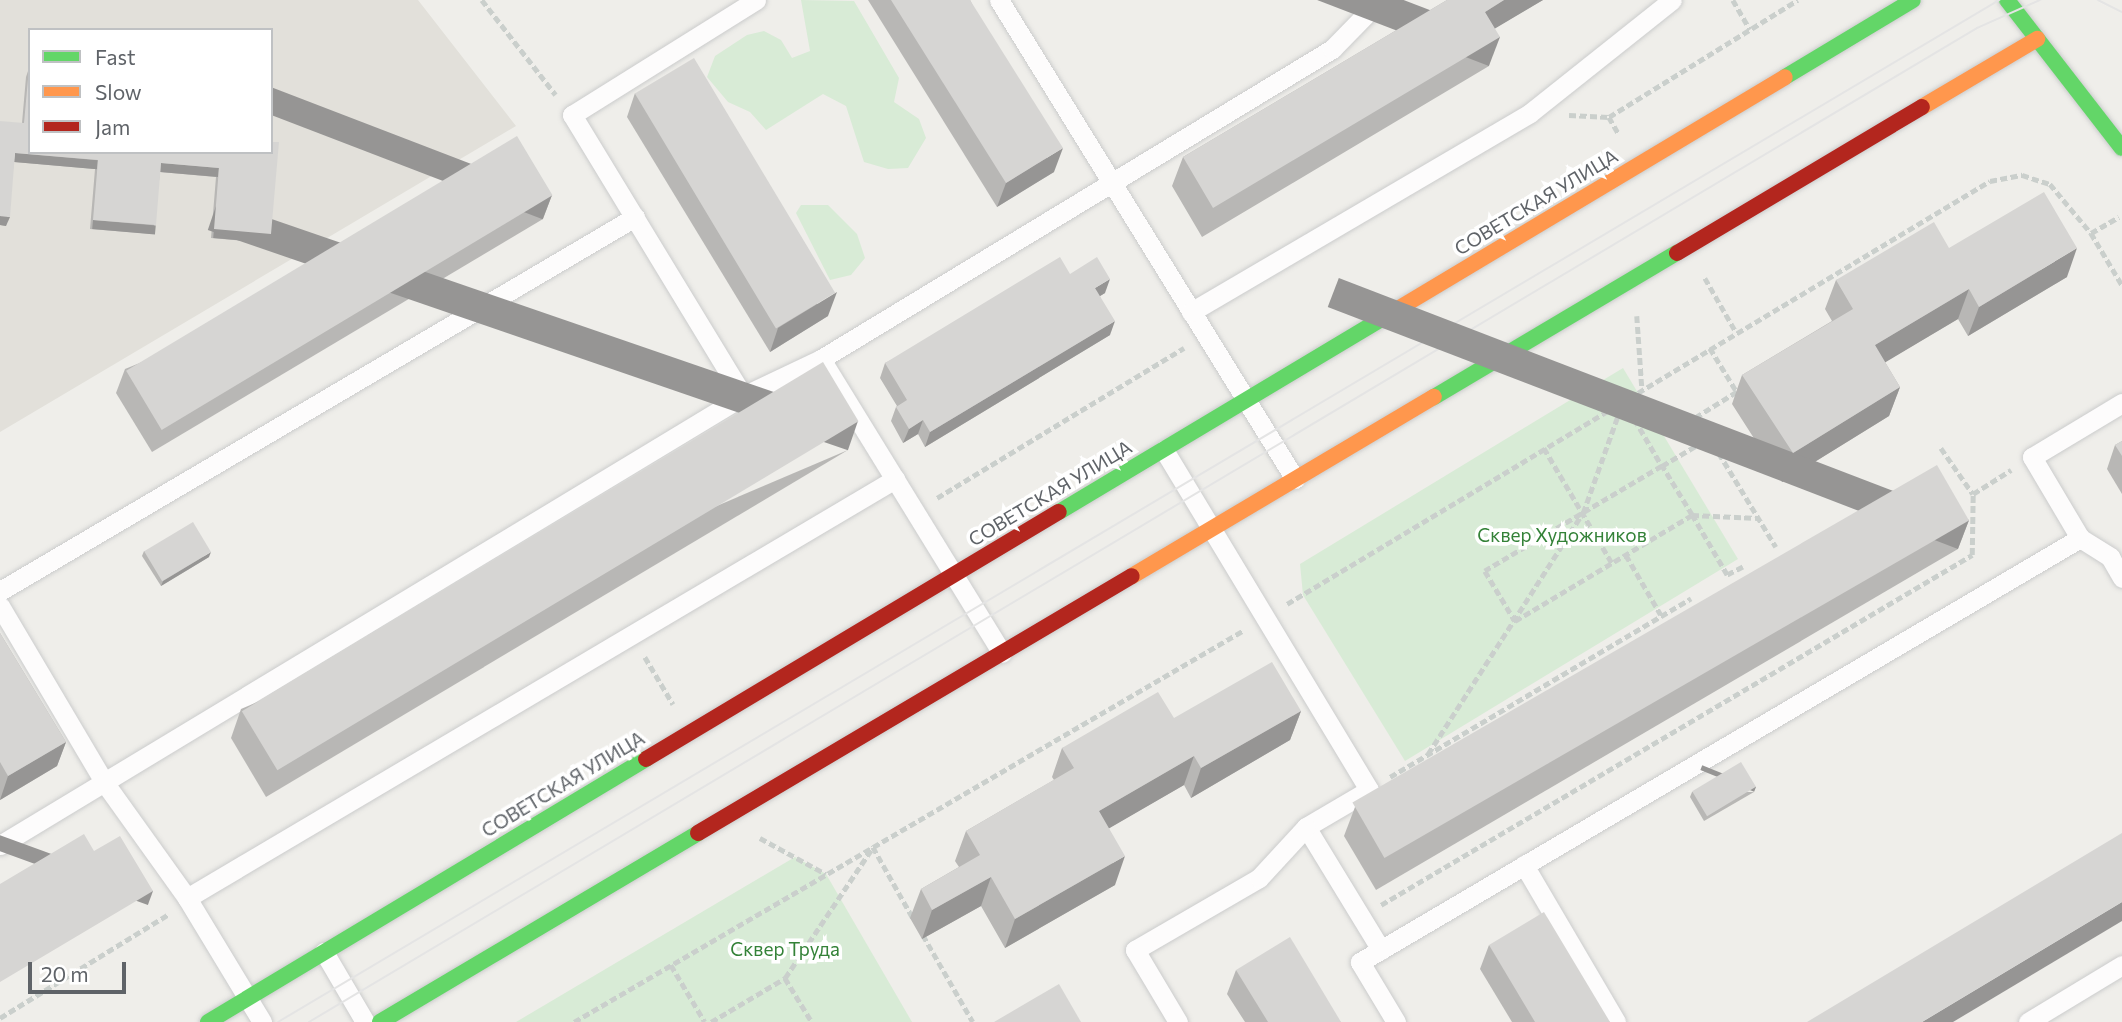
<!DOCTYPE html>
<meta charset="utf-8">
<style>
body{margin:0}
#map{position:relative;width:2122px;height:1022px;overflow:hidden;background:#efeeea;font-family:Commissioner,sans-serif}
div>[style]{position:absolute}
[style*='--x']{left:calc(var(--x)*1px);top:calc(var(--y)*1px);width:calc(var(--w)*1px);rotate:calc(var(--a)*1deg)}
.education>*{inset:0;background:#e2e0da}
.green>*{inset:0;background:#d8ebd6}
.path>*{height:4.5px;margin-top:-2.25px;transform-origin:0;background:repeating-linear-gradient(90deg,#cacfcc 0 7px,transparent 0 10.5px)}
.roads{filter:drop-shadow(0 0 2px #cbcccc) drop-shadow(0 0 2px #cbcccc)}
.lane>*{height:19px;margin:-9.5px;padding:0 9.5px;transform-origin:9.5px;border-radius:9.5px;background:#fdfcfc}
.fast>*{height:16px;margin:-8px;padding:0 8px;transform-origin:8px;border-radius:8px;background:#63d668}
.slow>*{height:16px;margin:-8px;padding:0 8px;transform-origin:8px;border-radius:8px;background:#ff974d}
.jam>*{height:16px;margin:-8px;padding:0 8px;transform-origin:8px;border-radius:8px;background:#b3261e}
.tram>*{height:2px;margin:-1px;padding:0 1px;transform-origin:1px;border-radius:1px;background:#e4e4e4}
.wall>*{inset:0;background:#b8b7b5}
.shaded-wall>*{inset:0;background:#969594;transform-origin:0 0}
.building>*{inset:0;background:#d6d5d3;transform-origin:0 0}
span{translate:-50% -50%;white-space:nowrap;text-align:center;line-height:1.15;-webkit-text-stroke:7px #fff;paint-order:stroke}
.street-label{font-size:19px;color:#5f6368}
.park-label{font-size:19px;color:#348238}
.legend{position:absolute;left:28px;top:28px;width:245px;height:126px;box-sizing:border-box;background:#fff;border:2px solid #bfc1c3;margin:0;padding:9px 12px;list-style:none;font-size:21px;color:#5f6368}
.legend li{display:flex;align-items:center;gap:14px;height:35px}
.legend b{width:35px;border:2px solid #bfc1c3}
.scale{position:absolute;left:28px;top:962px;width:98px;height:32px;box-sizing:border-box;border:4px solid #5f6368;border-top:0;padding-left:9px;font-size:21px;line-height:24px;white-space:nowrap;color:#5f6368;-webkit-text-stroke:5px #fff;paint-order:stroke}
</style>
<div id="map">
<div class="education">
<i style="clip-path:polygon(evenodd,0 0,418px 0,516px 126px,0 432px,0 0,30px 30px,271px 30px,271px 152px,30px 152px,30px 30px)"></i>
</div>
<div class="green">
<i style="clip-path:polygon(801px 0,854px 1px,899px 78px,894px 102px,919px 119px,926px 138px,908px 168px,888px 169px,864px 162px,846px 106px,823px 94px,766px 130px,750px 112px,728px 102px,707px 77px,715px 56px,747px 35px,764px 31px,781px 40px,792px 58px,810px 51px)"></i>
<i style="clip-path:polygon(801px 205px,828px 205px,857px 234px,865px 258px,851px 275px,830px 280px,796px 213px)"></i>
<i style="clip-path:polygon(1623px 368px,1738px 559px,1405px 761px,1303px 595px,1300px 564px)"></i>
<i style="clip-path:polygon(795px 857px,826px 874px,912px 1022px,516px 1022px)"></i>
</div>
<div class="path">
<i style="--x:482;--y:0;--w:120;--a:52.1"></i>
<i style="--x:1733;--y:0;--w:34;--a:60"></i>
<i style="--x:1569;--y:115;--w:40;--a:2.9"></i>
<i style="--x:1609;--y:117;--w:222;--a:-31.8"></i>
<i style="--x:1609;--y:117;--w:20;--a:60"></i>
<i style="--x:2091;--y:233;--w:32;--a:-30"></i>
<i style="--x:1705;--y:278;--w:62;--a:60.1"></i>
<i style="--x:1637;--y:316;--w:72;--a:86"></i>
<i style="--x:1710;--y:348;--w:52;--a:58.5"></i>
<i style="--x:1737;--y:392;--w:47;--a:148"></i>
<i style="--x:1697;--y:417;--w:152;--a:58.7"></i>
<i style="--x:1624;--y:401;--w:75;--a:59.7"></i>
<i style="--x:1662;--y:466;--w:55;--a:-30.8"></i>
<i style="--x:1544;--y:448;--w:134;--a:59.4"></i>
<i style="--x:1941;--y:448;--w:56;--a:55.2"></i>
<i style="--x:937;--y:498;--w:289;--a:-31.3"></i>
<i style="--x:1626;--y:555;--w:69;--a:59.7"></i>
<i style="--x:1743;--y:567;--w:18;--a:153"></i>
<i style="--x:1727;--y:575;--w:69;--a:-120.3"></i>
<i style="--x:1692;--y:515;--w:57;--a:-121.5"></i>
<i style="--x:1662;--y:466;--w:206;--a:149.3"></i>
<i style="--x:1485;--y:571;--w:58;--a:59"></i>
<i style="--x:1515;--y:621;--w:206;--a:-30.9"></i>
<i style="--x:1692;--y:515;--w:66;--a:2.6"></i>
<i style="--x:1287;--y:604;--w:820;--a:-31.04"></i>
<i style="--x:1990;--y:181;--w:33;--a:-11"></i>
<i style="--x:2022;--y:175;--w:29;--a:18"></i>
<i style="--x:2050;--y:184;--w:64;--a:50.1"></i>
<i style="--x:2091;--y:233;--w:61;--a:59.2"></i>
<i style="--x:645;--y:657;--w:55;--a:59.2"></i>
<i style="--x:1428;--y:754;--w:287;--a:-57.3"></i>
<i style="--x:1583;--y:513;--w:119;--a:-70.3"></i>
<i style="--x:1390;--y:777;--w:350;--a:-30.7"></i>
<i style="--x:760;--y:838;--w:75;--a:28.6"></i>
<i style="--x:1381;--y:905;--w:687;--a:-30.63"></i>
<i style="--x:1972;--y:555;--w:61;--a:-89.1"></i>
<i style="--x:1973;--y:494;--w:45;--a:-32.3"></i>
<i style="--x:923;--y:935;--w:100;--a:60.1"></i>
<i style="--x:671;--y:965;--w:66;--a:59.2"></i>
<i style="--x:785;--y:978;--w:158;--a:-56.1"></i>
<i style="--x:873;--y:847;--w:81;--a:60.6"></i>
<i style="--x:0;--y:1018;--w:198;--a:-31.6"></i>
<i style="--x:574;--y:1022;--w:776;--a:-30.33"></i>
<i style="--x:711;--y:1022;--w:86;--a:-30.7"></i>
<i style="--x:785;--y:978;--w:52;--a:58.5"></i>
</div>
<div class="roads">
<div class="lane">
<i style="--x:999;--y:0;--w:563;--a:58.29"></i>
<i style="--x:1191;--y:312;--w:393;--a:-30.4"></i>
<i style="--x:1530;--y:113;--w:181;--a:-38.5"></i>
<i style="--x:821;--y:359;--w:345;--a:58.4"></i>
<i style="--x:743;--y:396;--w:329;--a:-121.3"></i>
<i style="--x:572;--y:115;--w:217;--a:-32"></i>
<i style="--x:2122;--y:403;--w:105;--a:149"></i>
<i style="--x:2032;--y:457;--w:94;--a:59.3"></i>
<i style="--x:2080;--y:538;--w:36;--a:32"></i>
<i style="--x:2110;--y:557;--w:24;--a:60"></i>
<i style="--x:1164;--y:450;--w:397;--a:58.9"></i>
<i style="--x:1369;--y:790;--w:73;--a:149.6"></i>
<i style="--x:1306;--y:827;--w:144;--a:58.6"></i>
<i style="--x:0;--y:591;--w:737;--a:-30.5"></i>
<i style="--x:0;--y:606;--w:204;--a:59.4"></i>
<i style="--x:104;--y:782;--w:143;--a:54.4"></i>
<i style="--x:187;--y:898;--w:145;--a:58.8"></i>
<i style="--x:0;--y:845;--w:868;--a:-31.14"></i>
<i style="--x:743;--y:396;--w:86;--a:-25.4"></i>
<i style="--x:821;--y:359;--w:598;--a:-31.24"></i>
<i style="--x:1332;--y:49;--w:69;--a:-45.6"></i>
<i style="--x:1524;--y:865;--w:182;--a:59.6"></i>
<i style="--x:187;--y:898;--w:823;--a:-30.62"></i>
<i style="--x:324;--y:952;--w:81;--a:59.6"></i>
<i style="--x:1178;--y:1022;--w:84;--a:-120.8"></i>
<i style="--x:1135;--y:950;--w:143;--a:-30.1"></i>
<i style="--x:1259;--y:878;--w:69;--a:-47.3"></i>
<i style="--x:1396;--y:1022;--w:70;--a:-121"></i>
<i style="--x:1360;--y:962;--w:836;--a:-30.49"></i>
<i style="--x:2028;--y:1022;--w:110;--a:-31.2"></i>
</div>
<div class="fast">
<i style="--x:2007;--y:0;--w:187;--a:52.2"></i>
<i style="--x:1785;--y:77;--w:149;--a:-31"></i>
<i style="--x:1434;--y:397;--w:282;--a:-30.7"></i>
<i style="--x:1059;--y:512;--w:393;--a:-30.9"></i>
<i style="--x:208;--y:1022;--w:511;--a:-30.98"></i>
<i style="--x:380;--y:1022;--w:370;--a:-30.7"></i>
</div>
<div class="slow">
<i style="--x:1922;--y:107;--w:134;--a:-30.6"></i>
<i style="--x:1396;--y:310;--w:453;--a:-30.9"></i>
<i style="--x:1132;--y:576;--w:351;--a:-30.7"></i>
</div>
<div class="jam">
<i style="--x:1677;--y:253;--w:285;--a:-30.8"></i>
<i style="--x:646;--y:759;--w:481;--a:-30.9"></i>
<i style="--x:698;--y:833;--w:504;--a:-30.63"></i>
</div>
</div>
<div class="tram">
<i style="--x:2098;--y:0;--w:27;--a:27"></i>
<i style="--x:278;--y:1022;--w:2002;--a:-30.7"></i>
<i style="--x:309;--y:1022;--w:1942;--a:-30.79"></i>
<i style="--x:1977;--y:28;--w:69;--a:-24"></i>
</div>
<div class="wall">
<i style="clip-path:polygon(868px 0,970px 0,1054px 172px,997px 207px)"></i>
<i style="clip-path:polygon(1447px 0,1543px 0,1495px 28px,1489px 66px,1202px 237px,1172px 186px,1183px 157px)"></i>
<i style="clip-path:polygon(29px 68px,30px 152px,271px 152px,271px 234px,268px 243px,211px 238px,216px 177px,160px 172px,153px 234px,90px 229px,95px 169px,14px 162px,6px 226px,0 225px,22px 123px,26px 77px)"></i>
<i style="clip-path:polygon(635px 93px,828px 316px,770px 352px,627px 117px)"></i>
<i style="clip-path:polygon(552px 195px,543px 219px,152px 452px,116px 393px,125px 369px)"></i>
<i style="clip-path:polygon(1949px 248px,2067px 277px,1968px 336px,1958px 319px,1885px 362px,1900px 387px,1889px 416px,1782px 482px,1732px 404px,1742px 375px,1832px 321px,1825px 309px,1836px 280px)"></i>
<i style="clip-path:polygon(1070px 274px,1105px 293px,1100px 296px,1110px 335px,925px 447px,918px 434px,903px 443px,891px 421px,896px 407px,897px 406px,880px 378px,885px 363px)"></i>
<i style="clip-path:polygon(2122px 441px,2122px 494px,2107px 469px,2115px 445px)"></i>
<i style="clip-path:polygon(848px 450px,266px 797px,231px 738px,241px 709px)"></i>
<i style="clip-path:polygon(1969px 520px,1958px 549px,1376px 890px,1344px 836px,1355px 807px)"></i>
<i style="clip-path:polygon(144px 551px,209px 557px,161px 586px,142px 556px)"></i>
<i style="clip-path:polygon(0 633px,66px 742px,57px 766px,0 800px)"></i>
<i style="clip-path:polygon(1301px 711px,1290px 740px,1191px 798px,1184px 785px,1109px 828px,1115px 885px,1005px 948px,981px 906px,922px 939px,910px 918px,921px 889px,959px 867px,955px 861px,966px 831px,1054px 780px,1052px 777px,1062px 748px,1174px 718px)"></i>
<i style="clip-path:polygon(1692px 792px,1754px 792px,1704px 821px,1690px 797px)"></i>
<i style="clip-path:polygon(1489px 945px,1610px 1022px,1512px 1022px,1480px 969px)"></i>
<i style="clip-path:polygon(1236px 970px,1341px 1022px,1245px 1022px,1227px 994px)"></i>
</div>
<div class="shaded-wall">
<i style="clip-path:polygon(1504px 0,1543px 0,1474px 41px,1485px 12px)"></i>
<i style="left:1500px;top:37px;width:31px;height:334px;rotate:111deg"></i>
<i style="clip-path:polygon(1063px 148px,1054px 172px,997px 207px,1006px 183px)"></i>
<i style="left:15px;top:153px;width:83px;height:9px;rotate:5deg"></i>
<i style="left:161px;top:163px;width:58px;height:9px;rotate:5deg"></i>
<i style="left:552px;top:195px;width:26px;height:456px;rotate:111deg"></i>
<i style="clip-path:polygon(0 216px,10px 217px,6px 226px,0 225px)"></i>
<i style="left:93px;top:220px;width:63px;height:9px;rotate:5deg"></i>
<i style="left:214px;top:229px;width:57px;height:9px;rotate:5deg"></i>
<i style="clip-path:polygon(2077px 248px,2067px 277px,1968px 336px,1979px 307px)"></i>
<i style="clip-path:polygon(1110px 279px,1105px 293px,1090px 302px,1095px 288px)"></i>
<i style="clip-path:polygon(1969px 289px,1958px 319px,1864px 375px,1875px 345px)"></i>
<i style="clip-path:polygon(837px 292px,828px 316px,770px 352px,778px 328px)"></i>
<i style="clip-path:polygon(1115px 321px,1110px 335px,925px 447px,930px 432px)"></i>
<i style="clip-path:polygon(1900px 387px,1889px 416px,1782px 482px,1793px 453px)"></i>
<i style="clip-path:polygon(923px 420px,918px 434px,903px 443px,909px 429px)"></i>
<i style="left:858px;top:421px;width:31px;height:677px;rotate:109deg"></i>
<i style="left:1969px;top:520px;width:31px;height:675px;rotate:111deg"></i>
<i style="clip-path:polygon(211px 552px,209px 557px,161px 586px,163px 581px)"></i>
<i style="clip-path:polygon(1301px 711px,1290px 740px,1191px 798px,1201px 768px)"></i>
<i style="clip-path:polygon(66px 742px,57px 766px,0 800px,8px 776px)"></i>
<i style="clip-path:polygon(1194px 756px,1184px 785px,1089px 840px,1099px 811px)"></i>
<i style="left:1756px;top:787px;width:5px;height:58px;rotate:112deg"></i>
<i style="clip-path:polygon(1125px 856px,1115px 885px,1005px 948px,1015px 919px)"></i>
<i style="clip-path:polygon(991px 877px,981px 906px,922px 939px,932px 910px)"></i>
<i style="left:153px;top:891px;width:15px;height:178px;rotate:110deg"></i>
<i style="clip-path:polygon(2122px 902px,2122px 921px,1953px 1022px,1922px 1022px)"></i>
</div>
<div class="building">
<i style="clip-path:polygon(891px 0,970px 0,1063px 148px,1006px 183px)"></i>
<i style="clip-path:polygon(1447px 0,1504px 0,1485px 12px,1500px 37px,1213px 208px,1183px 157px)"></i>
<i style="left:694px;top:58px;width:274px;height:69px;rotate:59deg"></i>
<i style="clip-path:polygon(29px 68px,30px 152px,271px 152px,271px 142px,279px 142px,271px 234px,214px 229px,219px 168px,161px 163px,156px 225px,93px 220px,98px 160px,15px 153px,10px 217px,0 216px,0 121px,24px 123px)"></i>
<i style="left:517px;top:136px;width:69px;height:456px;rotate:59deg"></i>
<i style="clip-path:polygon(2044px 192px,2077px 248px,1979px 307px,1969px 289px,1875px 345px,1900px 387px,1793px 453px,1742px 375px,1853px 309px,1836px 280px,1934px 222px,1949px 248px)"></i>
<i style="clip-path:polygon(1060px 257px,1070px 274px,1097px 257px,1110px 279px,1095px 288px,1115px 321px,930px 432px,923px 420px,909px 429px,896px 407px,907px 400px,885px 363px)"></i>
<i style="left:823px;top:362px;width:69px;height:678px;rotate:59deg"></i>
<i style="clip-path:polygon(2122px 441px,2122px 456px,2115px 445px)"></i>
<i style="left:1937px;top:465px;width:64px;height:675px;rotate:60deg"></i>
<i style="left:193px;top:522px;width:35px;height:57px;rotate:59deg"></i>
<i style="clip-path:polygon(0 633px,66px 742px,8px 776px,0 762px)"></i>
<i style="clip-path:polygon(1272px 662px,1301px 711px,1201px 768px,1194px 756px,1099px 811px,1125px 856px,1015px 919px,991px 877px,932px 910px,921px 889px,980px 855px,966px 831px,1074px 768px,1062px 748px,1158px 692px,1174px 718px)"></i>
<i style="left:1741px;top:762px;width:29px;height:57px;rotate:59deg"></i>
<i style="clip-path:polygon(2122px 833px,2122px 902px,1922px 1022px,1807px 1022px)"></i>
<i style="clip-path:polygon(84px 834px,94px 851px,120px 836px,153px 891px,0 982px,0 884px)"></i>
<i style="clip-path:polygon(1544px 912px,1610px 1022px,1535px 1022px,1489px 945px)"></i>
<i style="clip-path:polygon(1290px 937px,1341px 1022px,1268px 1022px,1236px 970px)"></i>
<i style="clip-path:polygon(1059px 984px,1081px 1022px,994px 1022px)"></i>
</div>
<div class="street-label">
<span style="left:1536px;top:202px;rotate:-31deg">СОВЕТСКАЯ УЛИЦА</span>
<span style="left:1050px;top:493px;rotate:-31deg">СОВЕТСКАЯ УЛИЦА</span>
<span style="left:563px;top:784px;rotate:-31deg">СОВЕТСКАЯ УЛИЦА</span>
</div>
<div class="park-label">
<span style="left:1562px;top:535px">Сквер Художников</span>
<span style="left:785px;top:949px">Сквер Труда</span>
</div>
<ul class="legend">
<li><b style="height:9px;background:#63d668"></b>Fast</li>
<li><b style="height:9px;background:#ff974d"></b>Slow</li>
<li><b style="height:9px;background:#b3261e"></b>Jam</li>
</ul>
<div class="scale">20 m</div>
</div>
